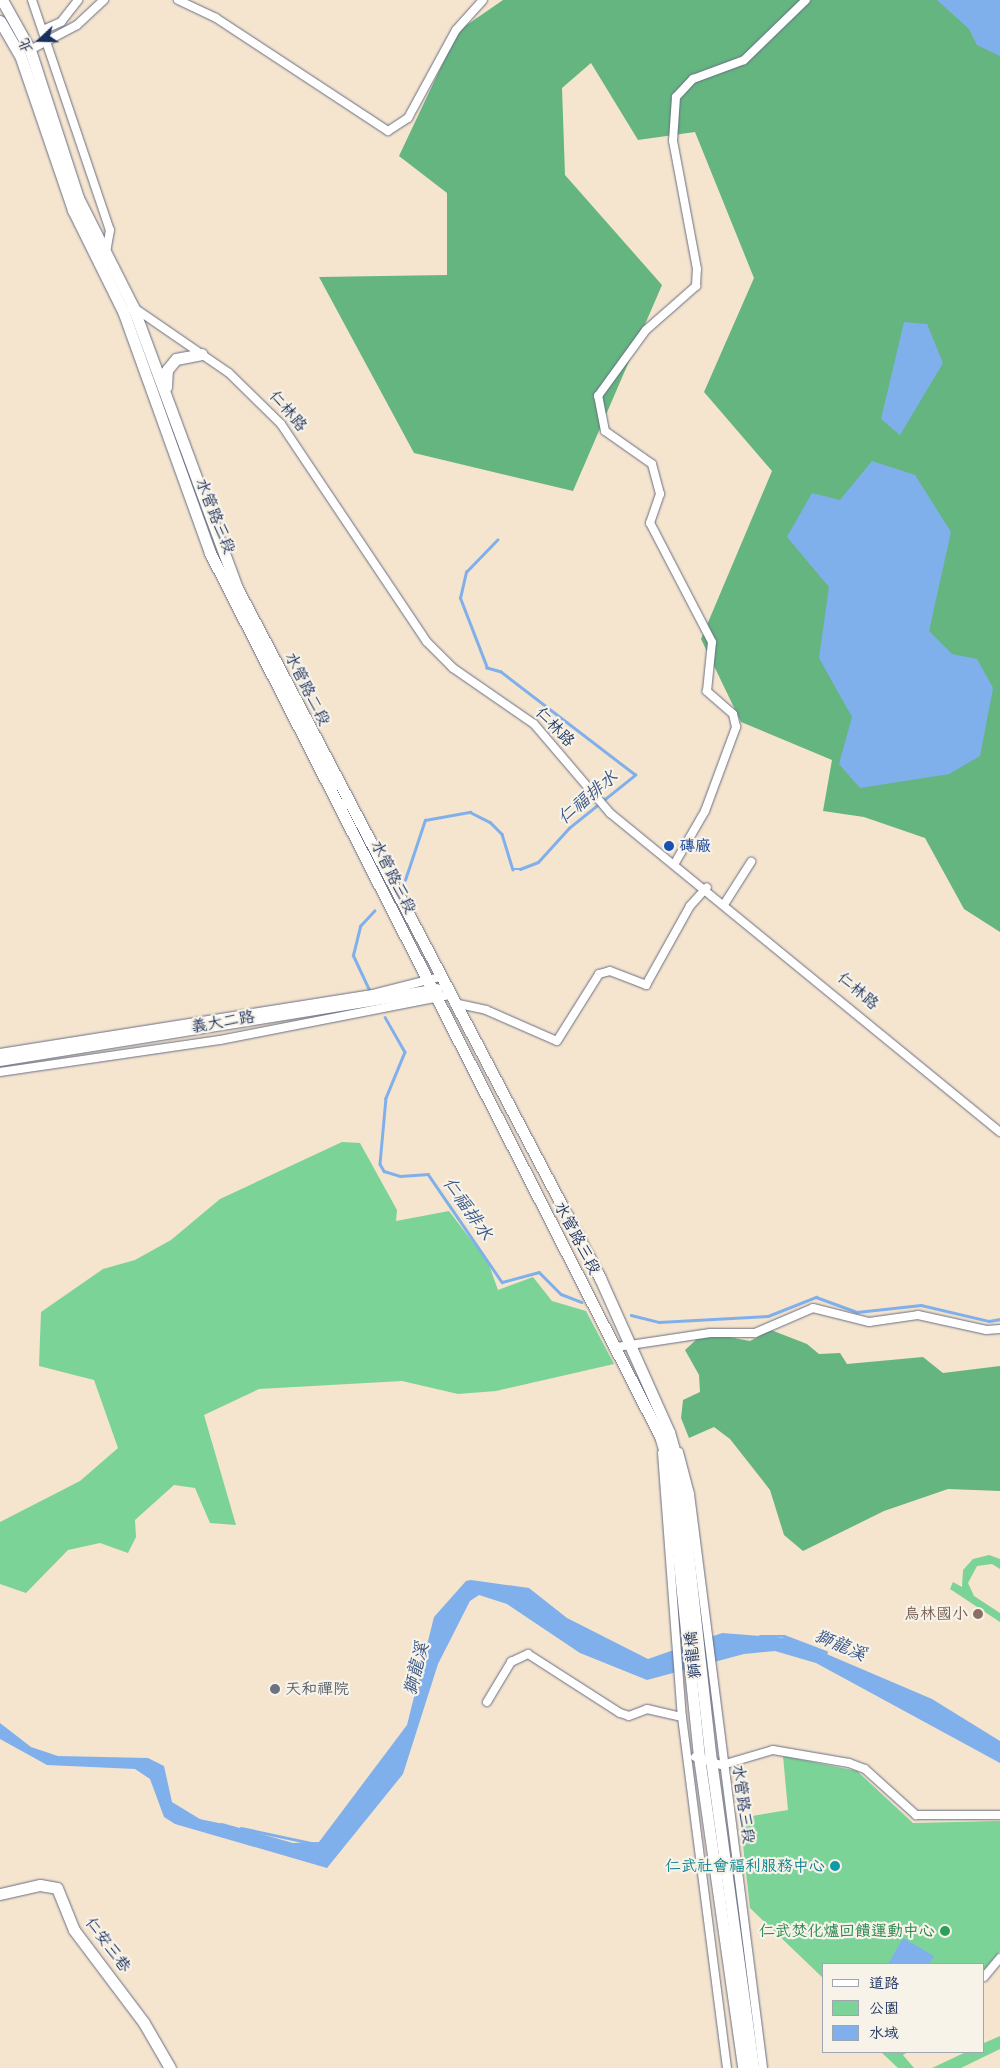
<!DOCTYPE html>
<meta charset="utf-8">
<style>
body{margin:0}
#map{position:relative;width:1000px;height:2068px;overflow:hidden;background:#f5e4ce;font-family:"Comic Neue","LXGW WenKai TC",sans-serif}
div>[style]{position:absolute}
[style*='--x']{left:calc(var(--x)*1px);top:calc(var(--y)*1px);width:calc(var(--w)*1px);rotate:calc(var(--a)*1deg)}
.green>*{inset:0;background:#7cd398}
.forest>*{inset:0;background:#65b580}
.water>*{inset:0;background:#80b0eb}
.stream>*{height:2.5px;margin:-1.25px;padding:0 1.25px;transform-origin:1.25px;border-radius:1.25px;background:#80b0eb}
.roads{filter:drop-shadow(0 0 1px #676e85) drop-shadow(0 0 1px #676e85)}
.street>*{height:8px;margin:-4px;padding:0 4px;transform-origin:4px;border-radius:4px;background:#fff}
.secondary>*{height:11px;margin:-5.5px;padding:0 5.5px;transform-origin:5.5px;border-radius:5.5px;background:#fff}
.dots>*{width:14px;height:14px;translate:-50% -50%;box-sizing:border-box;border:2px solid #f7f3e8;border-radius:50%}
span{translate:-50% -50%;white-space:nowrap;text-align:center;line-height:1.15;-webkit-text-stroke:4.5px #f7f3e8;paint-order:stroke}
.street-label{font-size:16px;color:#1b2f5e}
.transit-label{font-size:16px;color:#164399}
.left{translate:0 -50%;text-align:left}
.education-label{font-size:16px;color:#785e54}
.right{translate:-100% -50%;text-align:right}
.worship-label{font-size:16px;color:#5b616d}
.culture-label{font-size:16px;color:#0d838f}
.leisure-label{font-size:16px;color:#27864d}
.water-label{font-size:18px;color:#395688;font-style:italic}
.legend{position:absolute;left:822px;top:1963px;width:162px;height:90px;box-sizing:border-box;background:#f7f3e8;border:1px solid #9fa5b1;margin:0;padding:6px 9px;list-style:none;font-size:15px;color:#1b2f5e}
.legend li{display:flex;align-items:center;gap:10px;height:25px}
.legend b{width:25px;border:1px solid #9fa5b1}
.north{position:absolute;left:15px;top:15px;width:50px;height:50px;-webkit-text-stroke:4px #f7f3e8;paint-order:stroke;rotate:249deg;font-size:14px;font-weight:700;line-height:20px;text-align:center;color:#1b2f5e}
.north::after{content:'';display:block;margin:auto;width:18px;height:22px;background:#1b2f5e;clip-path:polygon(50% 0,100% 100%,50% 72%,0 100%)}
</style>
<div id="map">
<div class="green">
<i style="clip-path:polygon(342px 1142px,360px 1143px,397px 1210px,396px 1221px,449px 1211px,488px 1262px,498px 1290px,533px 1277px,552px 1301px,586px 1311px,614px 1364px,496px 1391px,458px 1394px,402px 1381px,259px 1389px,204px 1415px,236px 1525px,210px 1523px,195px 1488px,174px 1485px,135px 1520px,136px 1537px,128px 1553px,100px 1543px,68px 1550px,26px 1593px,0 1584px,0 1522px,80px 1481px,118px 1448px,94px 1380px,39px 1366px,41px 1312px,103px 1269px,135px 1260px,171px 1240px,220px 1199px)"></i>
<i style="clip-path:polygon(989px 1555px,1000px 1559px,1000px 1569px,992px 1564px,977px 1566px,968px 1583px,974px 1596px,1000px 1613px,1000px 1622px,950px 1589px,953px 1582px,962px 1587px,963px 1570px,973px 1559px)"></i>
<i style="clip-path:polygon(783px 1756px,857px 1771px,913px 1823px,1000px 1821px,1000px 1951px,984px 1970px,984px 1964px,824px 1964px,824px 1979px,750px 1908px,740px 1818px,788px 1810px)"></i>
<i style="clip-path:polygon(1000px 2036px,1000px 2049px,961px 2068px,932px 2068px,966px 2052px,984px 2052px,984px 2043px)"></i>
<i style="clip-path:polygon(881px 2052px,908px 2052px,903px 2055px,914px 2068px,898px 2068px)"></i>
</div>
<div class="forest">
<i style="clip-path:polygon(503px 0,1000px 0,1000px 932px,964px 909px,925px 838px,864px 817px,823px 811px,832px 760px,741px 722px,701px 639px,772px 471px,704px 392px,754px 278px,695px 132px,638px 140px,591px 63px,562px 88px,565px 175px,662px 285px,573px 491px,414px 453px,319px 277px,447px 275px,447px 193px,399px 156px,458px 31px)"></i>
<i style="clip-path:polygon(771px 1330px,807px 1344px,819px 1354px,840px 1353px,847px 1364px,923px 1357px,943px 1373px,1000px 1366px,1000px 1491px,948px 1489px,884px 1511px,803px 1551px,784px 1535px,770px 1490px,730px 1439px,714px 1427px,689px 1438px,681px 1418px,683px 1400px,700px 1392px,699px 1375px,685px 1350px,697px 1339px,723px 1336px,750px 1341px)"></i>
</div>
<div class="water">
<i style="clip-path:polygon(937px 0,1000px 0,1000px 56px,977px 45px,969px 29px)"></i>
<i style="clip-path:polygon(904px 322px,927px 324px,943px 363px,900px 435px,881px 419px)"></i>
<i style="clip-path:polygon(872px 461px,915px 475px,951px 532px,929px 631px,952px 654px,977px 659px,993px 688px,980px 756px,949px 774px,860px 788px,839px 764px,852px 717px,819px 658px,829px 587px,787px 537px,812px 493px,840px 500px)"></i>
<i style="clip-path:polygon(471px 1580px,529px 1588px,567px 1618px,648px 1659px,722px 1633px,789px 1638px,932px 1699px,1000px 1741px,1000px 1763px,816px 1663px,775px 1651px,744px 1654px,647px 1680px,580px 1653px,507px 1604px,479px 1595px,470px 1601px,438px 1664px,403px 1774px,327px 1868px,175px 1824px,164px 1817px,150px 1779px,135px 1769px,47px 1765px,0 1739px,0 1723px,31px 1747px,58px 1756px,148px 1758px,164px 1766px,172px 1802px,208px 1824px,222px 1823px,293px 1843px,319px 1842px,407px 1725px,434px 1617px,466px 1581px)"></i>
<i style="clip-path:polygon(903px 1938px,934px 1956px,929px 1964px,888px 1964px)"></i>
</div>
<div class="stream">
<i style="--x:405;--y:880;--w:63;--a:-71.6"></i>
<i style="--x:425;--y:820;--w:46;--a:-10.1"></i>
<i style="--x:470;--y:812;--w:22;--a:27"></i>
<i style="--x:490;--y:822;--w:17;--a:45"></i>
<i style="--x:502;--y:834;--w:37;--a:73"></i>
<i style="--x:513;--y:869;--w:7;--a:0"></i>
<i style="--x:520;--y:869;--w:19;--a:-21"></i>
<i style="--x:538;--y:862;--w:46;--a:-47.6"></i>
<i style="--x:569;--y:828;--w:85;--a:-38.8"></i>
<i style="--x:635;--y:775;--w:169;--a:-142.5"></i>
<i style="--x:501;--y:672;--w:15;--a:-164"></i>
<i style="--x:487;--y:668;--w:75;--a:-111.1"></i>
<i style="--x:460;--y:598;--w:27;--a:-77"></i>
<i style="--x:466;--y:572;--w:45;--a:-45.9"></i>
<i style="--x:369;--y:990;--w:38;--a:-115"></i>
<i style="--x:353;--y:955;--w:30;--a:-76"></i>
<i style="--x:360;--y:926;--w:21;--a:-47"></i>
<i style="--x:385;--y:1017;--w:40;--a:60.3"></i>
<i style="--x:405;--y:1052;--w:50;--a:112.4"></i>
<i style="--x:386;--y:1098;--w:66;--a:95.2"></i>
<i style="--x:380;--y:1164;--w:8;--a:60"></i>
<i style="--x:384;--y:1171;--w:17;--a:17"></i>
<i style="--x:400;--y:1176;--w:28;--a:-4"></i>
<i style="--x:428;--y:1174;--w:131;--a:55.6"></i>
<i style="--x:502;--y:1282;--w:38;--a:-15"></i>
<i style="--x:539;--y:1272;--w:31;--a:45"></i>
<i style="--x:561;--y:1294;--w:22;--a:21"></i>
<i style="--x:631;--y:1315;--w:29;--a:14"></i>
<i style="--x:659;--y:1322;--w:109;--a:-3.2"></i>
<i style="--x:768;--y:1316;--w:52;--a:-21.6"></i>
<i style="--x:816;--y:1297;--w:44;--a:20.1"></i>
<i style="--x:857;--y:1312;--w:64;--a:-6.2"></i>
<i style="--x:921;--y:1305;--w:70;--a:13.2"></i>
<i style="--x:989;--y:1321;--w:11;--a:-10"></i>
<i style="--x:760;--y:1636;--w:24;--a:0"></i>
<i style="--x:784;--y:1636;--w:45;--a:20.9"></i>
<i style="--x:199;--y:1820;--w:19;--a:12"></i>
<i style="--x:241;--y:1828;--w:77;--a:12"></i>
</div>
<div class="roads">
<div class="street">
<i style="--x:32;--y:0;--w:243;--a:71.3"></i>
<i style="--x:110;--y:230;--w:22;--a:100"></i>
<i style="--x:178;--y:0;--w:42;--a:25.3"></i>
<i style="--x:216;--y:18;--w:206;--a:33.3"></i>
<i style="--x:388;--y:131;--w:24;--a:-33"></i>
<i style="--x:408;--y:118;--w:100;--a:-61.4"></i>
<i style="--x:456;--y:30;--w:40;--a:-48"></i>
<i style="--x:43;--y:30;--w:20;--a:-24"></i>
<i style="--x:61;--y:22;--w:28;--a:-52"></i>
<i style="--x:30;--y:50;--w:53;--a:-28"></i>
<i style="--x:77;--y:25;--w:37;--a:-43"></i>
<i style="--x:133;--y:307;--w:116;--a:34.5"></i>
<i style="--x:229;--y:373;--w:73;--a:44.4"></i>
<i style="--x:281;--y:424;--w:262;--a:56.2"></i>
<i style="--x:427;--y:642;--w:37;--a:45"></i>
<i style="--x:453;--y:668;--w:98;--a:34.7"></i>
<i style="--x:534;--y:724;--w:117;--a:49.5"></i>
<i style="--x:610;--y:813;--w:504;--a:39.28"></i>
<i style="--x:675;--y:863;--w:60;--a:-60"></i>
<i style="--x:705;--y:811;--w:90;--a:-69.7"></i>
<i style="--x:736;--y:727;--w:13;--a:-103"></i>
<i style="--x:733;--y:714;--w:35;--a:-139"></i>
<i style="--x:707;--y:691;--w:49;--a:-84.2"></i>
<i style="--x:712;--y:642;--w:134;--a:-117.5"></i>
<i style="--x:650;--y:523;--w:31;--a:-71"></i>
<i style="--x:660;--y:494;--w:31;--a:-105"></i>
<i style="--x:652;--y:464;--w:57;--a:-144.9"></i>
<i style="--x:605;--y:431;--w:36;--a:-101"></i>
<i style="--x:598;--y:396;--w:82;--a:-54"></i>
<i style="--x:646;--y:330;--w:67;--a:-41.3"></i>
<i style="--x:696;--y:286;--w:17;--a:-87"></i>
<i style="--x:697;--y:269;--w:130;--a:-100.6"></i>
<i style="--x:673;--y:141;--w:44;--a:-86.1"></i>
<i style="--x:676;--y:97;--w:25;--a:-47"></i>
<i style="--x:693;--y:79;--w:54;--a:-20.4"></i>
<i style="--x:744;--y:60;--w:86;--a:-44.1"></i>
<i style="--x:725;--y:903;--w:49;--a:-57.6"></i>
<i style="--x:454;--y:1003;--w:33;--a:12"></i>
<i style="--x:486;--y:1010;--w:77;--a:23.6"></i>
<i style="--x:557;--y:1041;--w:79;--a:-57.9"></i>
<i style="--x:599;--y:974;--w:11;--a:-15"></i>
<i style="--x:610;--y:971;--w:39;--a:21"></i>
<i style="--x:646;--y:985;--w:90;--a:-60.9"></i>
<i style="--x:690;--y:906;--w:25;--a:-48"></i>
<i style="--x:0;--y:1053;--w:382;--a:-9"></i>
<i style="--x:377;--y:993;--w:65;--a:-14.3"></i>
<i style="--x:0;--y:1072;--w:222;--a:-8.3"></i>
<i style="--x:220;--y:1040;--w:234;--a:-11.1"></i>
<i style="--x:617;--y:1347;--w:94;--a:-8.6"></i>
<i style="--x:710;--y:1333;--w:45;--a:0"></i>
<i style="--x:755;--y:1333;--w:63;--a:-23.3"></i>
<i style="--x:813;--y:1308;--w:58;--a:14"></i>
<i style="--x:869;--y:1322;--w:49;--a:-8.1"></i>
<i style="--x:918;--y:1315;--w:70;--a:12.4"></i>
<i style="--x:986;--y:1330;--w:14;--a:-4"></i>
<i style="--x:679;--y:1452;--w:43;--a:75.3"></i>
<i style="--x:690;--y:1494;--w:579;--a:82.75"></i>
<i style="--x:662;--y:1453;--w:265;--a:85.7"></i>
<i style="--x:682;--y:1717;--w:354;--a:82.7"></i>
<i style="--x:487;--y:1702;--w:47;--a:-59"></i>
<i style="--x:511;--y:1662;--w:19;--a:-25"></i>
<i style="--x:528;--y:1654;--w:109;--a:32.7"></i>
<i style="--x:620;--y:1713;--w:9;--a:18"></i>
<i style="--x:629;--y:1716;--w:19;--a:-21"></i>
<i style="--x:647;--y:1709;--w:36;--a:13"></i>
<i style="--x:695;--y:1757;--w:28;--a:17"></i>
<i style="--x:722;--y:1765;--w:53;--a:-16.4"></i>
<i style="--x:773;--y:1750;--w:77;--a:9.7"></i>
<i style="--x:849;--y:1763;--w:17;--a:21"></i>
<i style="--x:865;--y:1769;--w:69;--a:42"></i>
<i style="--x:916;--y:1815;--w:84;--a:0"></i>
<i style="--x:984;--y:1977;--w:25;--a:-50"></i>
</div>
<div class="secondary">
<i style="--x:2;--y:0;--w:57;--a:60.8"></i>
<i style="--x:30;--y:50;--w:156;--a:72"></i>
<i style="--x:78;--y:198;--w:122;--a:63.2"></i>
<i style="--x:133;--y:307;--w:300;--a:69.7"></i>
<i style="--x:237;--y:588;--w:780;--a:62.25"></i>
<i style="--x:600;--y:1278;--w:169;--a:65.9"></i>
<i style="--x:669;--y:1432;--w:32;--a:74"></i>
<i style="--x:678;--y:1463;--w:299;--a:83.7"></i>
<i style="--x:711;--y:1760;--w:311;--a:82.2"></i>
<i style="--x:0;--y:21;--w:39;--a:60"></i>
<i style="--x:20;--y:55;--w:164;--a:71.1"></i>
<i style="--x:73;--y:210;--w:113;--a:63.7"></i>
<i style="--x:123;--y:311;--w:257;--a:70.2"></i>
<i style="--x:210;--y:553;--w:991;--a:63"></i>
<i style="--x:660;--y:1436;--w:31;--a:73"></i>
<i style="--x:669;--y:1466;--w:293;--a:84.1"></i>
<i style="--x:699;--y:1757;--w:314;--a:81.9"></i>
<i style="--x:166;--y:387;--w:17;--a:-87"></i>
<i style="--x:167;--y:370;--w:14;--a:-51"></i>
<i style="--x:176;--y:359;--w:26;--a:-11"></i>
<i style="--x:0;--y:1060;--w:443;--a:-9.2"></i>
<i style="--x:0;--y:1894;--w:41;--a:-12.7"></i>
<i style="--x:40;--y:1885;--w:17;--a:10"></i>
<i style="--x:57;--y:1888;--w:45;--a:68"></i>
<i style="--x:74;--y:1930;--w:116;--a:53"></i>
<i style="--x:144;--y:2023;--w:52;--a:60"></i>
</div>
</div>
<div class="dots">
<i style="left:669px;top:846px;background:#1a4fb4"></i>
<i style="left:978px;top:1614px;background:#8d6e63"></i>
<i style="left:275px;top:1689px;background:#6b7280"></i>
<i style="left:835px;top:1866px;background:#0f9aa8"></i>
<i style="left:945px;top:1931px;background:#2e9e5b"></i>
</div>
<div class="street-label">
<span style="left:288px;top:411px;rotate:49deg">仁林路</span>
<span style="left:215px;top:516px;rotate:68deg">水管路三段</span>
<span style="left:307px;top:689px;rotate:63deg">水管路二段</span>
<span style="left:555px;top:727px;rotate:46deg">仁林路</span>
<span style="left:393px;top:877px;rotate:63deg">水管路三段</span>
<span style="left:858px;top:991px;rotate:40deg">仁林路</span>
<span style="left:223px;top:1022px;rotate:-10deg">義大二路</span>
<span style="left:577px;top:1238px;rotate:62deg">水管路三段</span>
<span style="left:693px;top:1655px;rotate:-96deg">獅龍橋</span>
<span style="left:743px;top:1804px;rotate:82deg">水管路三段</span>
<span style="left:108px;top:1945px;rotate:53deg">仁安三巷</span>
</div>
<div class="transit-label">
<span class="left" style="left:679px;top:846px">磚廠</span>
</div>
<div class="education-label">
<span class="right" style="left:968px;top:1614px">烏林國小</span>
</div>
<div class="worship-label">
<span class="left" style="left:285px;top:1689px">天和禪院</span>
</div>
<div class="culture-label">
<span class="right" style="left:825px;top:1866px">仁武社會福利服務中心</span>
</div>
<div class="leisure-label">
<span class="right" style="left:935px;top:1931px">仁武焚化爐回饋運動中心</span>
</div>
<div class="water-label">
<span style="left:588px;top:798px;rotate:-40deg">仁福排水</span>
<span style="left:467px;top:1209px;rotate:55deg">仁福排水</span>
<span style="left:840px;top:1646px;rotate:23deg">獅龍溪</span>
<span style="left:417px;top:1669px;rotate:-76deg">獅龍溪</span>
</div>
<ul class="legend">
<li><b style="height:6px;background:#fff"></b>道路</li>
<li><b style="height:14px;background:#7cd398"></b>公園</li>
<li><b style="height:14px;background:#80b0eb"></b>水域</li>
</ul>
<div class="north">北</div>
</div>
